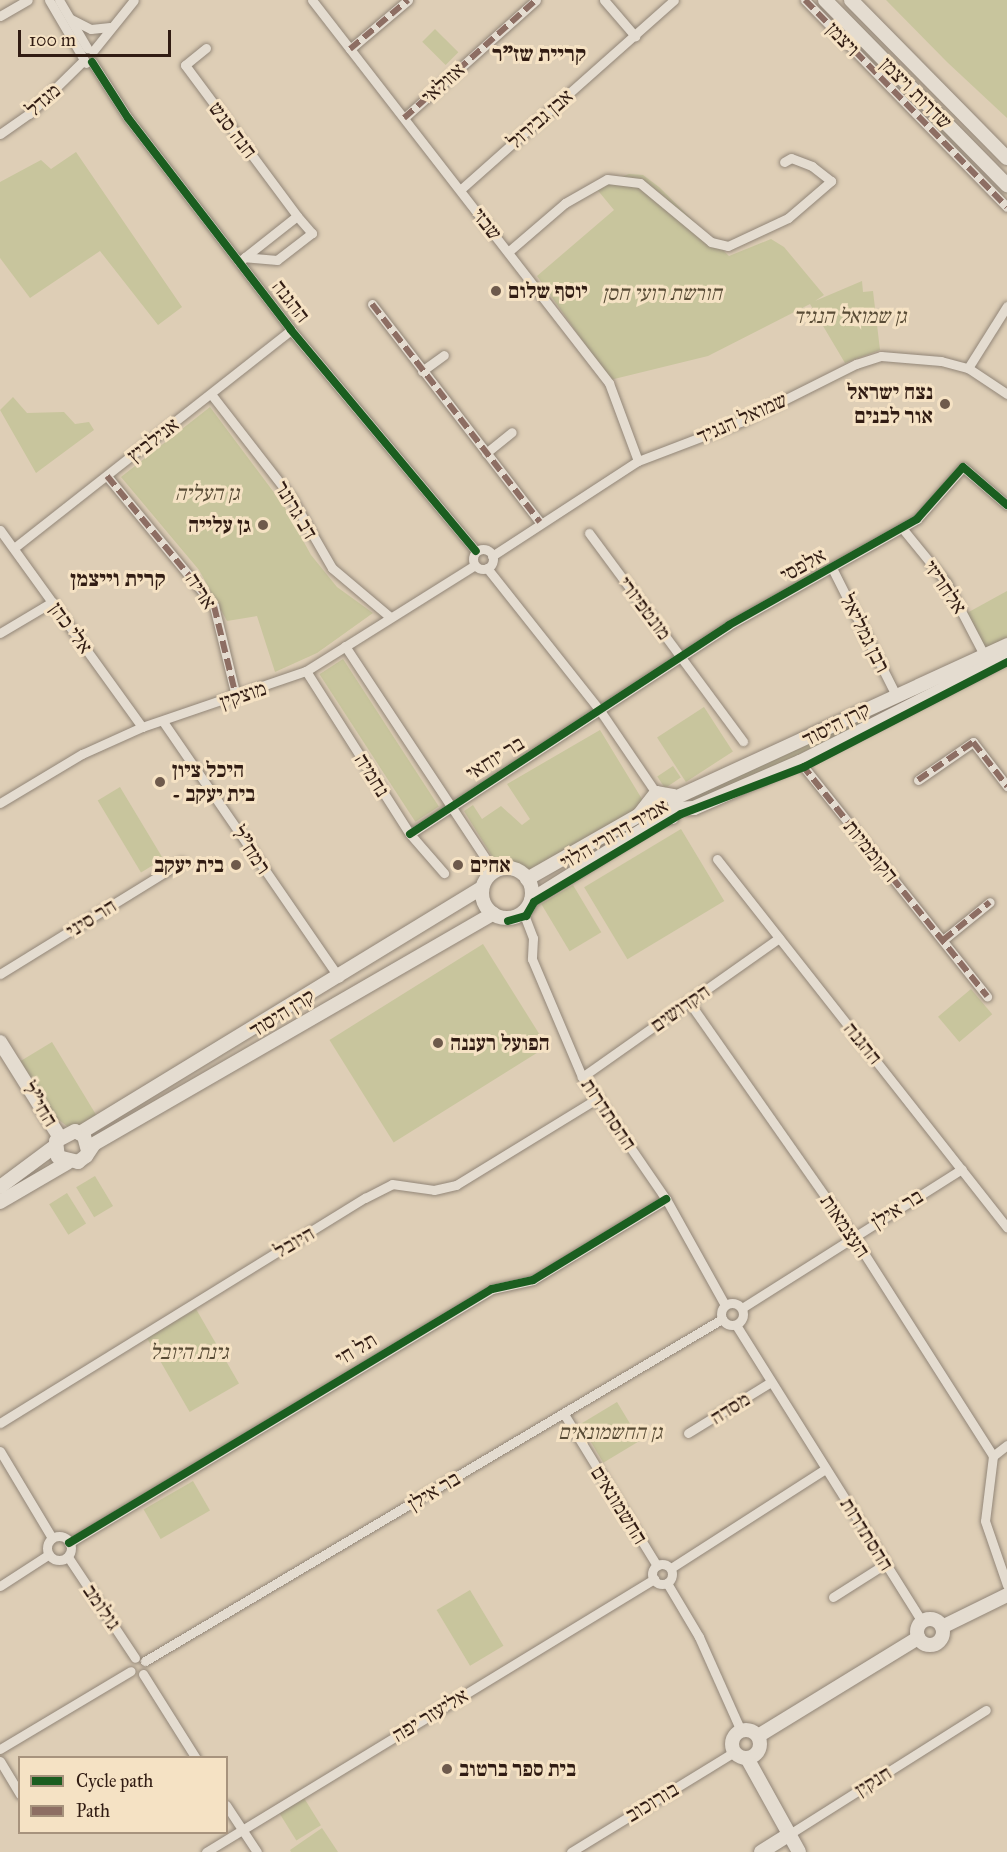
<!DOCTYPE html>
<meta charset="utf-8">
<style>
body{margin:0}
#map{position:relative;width:1007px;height:1852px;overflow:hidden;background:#deceb6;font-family:"IM FELL Great Primer","Frank Ruhl Libre",serif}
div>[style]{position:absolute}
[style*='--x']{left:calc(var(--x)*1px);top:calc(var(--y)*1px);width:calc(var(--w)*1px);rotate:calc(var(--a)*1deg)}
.green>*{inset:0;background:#c8c59d;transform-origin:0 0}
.roads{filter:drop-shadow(0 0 2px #928678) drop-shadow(0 0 2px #928678)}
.street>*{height:9px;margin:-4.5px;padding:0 4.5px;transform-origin:4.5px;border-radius:4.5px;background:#e4dcd0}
.street>.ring{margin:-4.5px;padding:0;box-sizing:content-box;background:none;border:9px solid #e4dcd0;border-radius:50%}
.secondary>*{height:14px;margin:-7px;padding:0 7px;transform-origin:7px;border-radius:7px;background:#e4dcd0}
.secondary>.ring{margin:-7px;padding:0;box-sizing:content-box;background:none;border:14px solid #e4dcd0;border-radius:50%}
.quiet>*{height:6px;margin-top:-3px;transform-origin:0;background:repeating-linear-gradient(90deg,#8d6e63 0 12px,transparent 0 18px)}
.cycleway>*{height:8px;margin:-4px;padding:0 4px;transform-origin:4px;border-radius:4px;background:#1b5e20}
.dots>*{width:16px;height:16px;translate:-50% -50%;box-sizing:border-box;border:3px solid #f5e2c4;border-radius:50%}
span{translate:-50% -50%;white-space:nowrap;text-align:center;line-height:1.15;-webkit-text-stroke:6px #f5e2c4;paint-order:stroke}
.street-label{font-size:21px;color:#311c13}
.poi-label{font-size:21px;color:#311c13;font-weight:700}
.left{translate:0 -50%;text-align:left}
.right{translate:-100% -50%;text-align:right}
.park-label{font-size:21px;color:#594c36;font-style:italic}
.neighbourhood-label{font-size:22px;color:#311c13;font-weight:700}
.legend{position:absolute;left:18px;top:1756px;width:210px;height:78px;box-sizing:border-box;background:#f5e2c4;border:2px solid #a7937d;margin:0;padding:8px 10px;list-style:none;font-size:18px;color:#311c13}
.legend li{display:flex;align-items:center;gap:12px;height:30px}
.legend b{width:30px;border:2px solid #a7937d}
.scale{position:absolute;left:18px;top:30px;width:153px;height:27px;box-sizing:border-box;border:3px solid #311c13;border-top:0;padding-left:8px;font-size:18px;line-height:21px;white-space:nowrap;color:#311c13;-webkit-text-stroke:4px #f5e2c4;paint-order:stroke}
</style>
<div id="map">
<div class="green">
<i style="clip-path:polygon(886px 0,1007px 0,1007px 118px,947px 62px)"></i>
<i style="left:435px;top:29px;width:33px;height:18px;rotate:45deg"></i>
<i style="clip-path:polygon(76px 152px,182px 307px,158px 325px,100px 251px,30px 298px,0 258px,0 182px,41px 160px,51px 169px)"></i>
<i style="clip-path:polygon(629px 174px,643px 175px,659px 187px,729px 256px,771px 239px,784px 247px,824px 295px,815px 301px,862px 281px,863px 292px,873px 291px,880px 350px,845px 363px,810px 304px,708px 356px,610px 380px,537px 276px,614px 210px,595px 187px)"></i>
<i style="clip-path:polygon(13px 397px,27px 413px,64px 412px,75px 424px,89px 422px,94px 430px,36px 473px,0 410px)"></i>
<i style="clip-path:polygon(210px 407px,284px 506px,311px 555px,337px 587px,373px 613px,317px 653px,275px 672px,257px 616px,227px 621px,199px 570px,121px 477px)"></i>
<i style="clip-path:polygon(1007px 591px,1007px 637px,985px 650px,967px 613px)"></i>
<i style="clip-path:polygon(1007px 655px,801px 760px,685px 806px,684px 798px,929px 683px)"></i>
<i style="left:343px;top:659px;width:176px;height:28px;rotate:57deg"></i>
<i style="left:704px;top:707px;width:53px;height:56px;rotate:57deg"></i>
<i style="clip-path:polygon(600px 730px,645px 804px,527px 873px,498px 866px,464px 811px,473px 805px,482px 819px,501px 806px,522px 825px,530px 819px,507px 784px)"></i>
<i style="left:673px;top:766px;width:14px;height:19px;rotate:56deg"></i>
<i style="left:120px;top:787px;width:84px;height:26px;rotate:59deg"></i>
<i style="left:681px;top:829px;width:84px;height:113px;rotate:59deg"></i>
<i style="left:573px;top:885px;width:55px;height:37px;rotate:59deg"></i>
<i style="left:483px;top:944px;width:121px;height:181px;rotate:58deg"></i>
<i style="left:971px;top:989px;width:33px;height:43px;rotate:50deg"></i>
<i style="clip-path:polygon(52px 1042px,98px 1118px,86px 1125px,68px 1127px,49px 1112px,19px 1062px)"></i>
<i style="left:95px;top:1176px;width:35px;height:22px;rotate:59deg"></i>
<i style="left:67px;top:1193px;width:36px;height:21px;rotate:58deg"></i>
<i style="left:196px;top:1309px;width:86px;height:57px;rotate:60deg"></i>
<i style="left:617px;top:1402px;width:45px;height:43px;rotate:59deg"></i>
<i style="left:193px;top:1481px;width:34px;height:57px;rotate:60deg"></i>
<i style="left:470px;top:1590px;width:65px;height:39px;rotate:59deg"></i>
<i style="left:304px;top:1798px;width:32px;height:29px;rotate:58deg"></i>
<i style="clip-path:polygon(322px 1828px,338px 1852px,291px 1852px,290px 1850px)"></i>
</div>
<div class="roads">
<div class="street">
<i style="--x:49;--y:0;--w:73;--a:59.6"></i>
<i style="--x:59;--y:0;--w:56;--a:59.7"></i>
<i style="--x:312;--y:0;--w:485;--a:52.2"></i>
<i style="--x:609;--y:383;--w:83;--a:69.6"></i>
<i style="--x:604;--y:0;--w:48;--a:49.3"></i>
<i style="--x:805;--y:0;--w:289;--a:45.7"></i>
<i style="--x:0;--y:16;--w:32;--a:-30"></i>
<i style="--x:71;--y:19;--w:22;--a:27"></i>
<i style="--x:91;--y:29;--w:19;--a:-6"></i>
<i style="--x:206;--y:48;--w:27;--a:141"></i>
<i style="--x:185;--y:65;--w:188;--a:53.4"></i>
<i style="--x:350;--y:49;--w:76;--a:-40.2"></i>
<i style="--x:93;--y:51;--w:65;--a:-51.2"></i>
<i style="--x:92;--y:62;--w:67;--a:57.3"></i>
<i style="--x:128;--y:118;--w:267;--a:52.4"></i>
<i style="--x:291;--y:330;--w:288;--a:50.1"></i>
<i style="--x:404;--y:118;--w:177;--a:-41.8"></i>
<i style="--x:0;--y:134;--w:35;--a:-35"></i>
<i style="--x:29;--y:114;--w:76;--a:-44.5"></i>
<i style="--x:460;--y:190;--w:286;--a:-41.6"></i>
<i style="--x:508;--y:252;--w:75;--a:-40.7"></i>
<i style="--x:565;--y:203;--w:48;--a:-29.7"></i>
<i style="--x:607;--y:179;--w:33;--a:7"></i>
<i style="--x:640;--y:183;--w:92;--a:39.7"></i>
<i style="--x:711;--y:242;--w:17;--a:13"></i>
<i style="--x:728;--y:246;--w:66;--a:-25"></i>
<i style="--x:788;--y:218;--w:57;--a:-40.7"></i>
<i style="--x:831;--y:181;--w:24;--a:-142"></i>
<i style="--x:812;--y:166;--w:22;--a:-159"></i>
<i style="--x:791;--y:158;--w:8;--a:150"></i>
<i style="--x:239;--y:262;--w:8;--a:-40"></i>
<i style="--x:245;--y:257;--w:66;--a:-38.3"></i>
<i style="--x:297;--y:216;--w:23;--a:49"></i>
<i style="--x:312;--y:233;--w:44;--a:142.4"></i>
<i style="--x:277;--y:260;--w:32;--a:-175"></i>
<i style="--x:372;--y:304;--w:275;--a:52.4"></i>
<i style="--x:968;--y:368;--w:73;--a:-57.8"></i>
<i style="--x:422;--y:371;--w:27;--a:-36"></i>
<i style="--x:211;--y:394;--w:130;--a:52.2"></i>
<i style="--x:291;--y:497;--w:82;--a:60"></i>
<i style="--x:332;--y:568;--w:76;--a:40.2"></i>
<i style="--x:486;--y:453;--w:33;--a:-39"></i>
<i style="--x:107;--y:476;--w:168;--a:50.5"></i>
<i style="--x:214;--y:606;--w:93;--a:76.3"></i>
<i style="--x:902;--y:528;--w:70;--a:50.8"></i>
<i style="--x:946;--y:582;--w:76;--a:62.4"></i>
<i style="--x:0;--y:530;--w:243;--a:54.2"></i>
<i style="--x:589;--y:533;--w:259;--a:53.5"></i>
<i style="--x:14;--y:548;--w:352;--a:-38.2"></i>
<i class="ring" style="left:473px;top:549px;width:11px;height:11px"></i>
<i style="--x:492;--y:556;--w:174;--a:-33.1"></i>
<i style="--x:638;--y:461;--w:109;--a:-20.9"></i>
<i style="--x:740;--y:422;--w:130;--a:-26.6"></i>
<i style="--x:856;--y:364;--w:26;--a:-18"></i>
<i style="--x:881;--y:356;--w:60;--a:4.8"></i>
<i style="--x:941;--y:361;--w:28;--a:15"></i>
<i style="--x:968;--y:368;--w:47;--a:33.7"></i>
<i style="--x:487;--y:568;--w:184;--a:51.6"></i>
<i style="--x:601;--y:712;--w:98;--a:55.8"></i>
<i style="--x:833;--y:570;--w:142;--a:63.3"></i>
<i style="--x:0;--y:633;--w:61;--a:-30.8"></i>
<i style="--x:345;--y:646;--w:270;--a:56.5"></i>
<i style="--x:306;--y:671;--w:193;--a:57.5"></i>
<i style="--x:410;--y:834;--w:52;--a:48.9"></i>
<i style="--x:164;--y:723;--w:309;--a:55.5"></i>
<i style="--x:800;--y:762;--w:300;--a:51.4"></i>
<i style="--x:918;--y:780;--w:67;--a:-34.6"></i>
<i style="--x:973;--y:742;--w:56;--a:52.3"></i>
<i style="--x:0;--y:803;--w:96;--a:-30.9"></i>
<i style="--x:82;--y:754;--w:66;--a:-24.2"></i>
<i style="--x:142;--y:727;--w:173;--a:-18.9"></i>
<i style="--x:306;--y:671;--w:199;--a:-32.1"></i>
<i style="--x:410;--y:834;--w:381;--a:-33.2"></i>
<i style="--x:729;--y:625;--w:216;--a:-29.4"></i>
<i style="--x:917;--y:519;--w:69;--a:-48.5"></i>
<i style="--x:963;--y:467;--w:58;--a:40.8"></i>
<i style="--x:717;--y:859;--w:469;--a:51.8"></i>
<i style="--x:523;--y:912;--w:28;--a:69"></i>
<i style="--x:533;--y:938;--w:21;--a:93"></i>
<i style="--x:532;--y:959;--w:128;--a:67"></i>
<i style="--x:582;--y:1077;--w:148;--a:55.5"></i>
<i style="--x:666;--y:1199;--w:121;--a:60.9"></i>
<i style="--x:943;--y:940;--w:60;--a:-39"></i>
<i style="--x:0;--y:974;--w:213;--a:-31.7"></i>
<i style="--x:689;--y:1002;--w:286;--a:55"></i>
<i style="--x:853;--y:1236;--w:261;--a:57.5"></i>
<i style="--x:582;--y:1077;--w:241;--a:-35.2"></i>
<i class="ring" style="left:721px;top:1303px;width:13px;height:13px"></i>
<i style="--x:742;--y:1308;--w:260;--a:-32.3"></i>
<i style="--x:736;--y:1325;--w:350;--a:57.9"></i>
<i style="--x:564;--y:1414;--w:178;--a:58.5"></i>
<i style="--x:0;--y:1423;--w:429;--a:-31.7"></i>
<i style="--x:365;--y:1198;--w:30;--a:-27"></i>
<i style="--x:392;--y:1184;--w:42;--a:8.1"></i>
<i style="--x:434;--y:1190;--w:23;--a:-13"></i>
<i style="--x:456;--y:1185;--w:167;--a:-31.5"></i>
<i style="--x:688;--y:1433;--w:97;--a:-31.6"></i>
<i style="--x:1007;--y:1445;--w:18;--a:142"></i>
<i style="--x:993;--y:1456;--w:65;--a:97"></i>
<i style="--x:985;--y:1521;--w:68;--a:71"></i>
<i style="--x:0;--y:1451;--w:101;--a:59.1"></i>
<i class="ring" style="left:47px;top:1536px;width:15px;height:15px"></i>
<i style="--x:69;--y:1543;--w:493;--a:-31"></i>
<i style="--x:492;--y:1289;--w:42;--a:-12.4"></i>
<i style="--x:533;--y:1280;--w:156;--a:-31.3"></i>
<i style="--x:68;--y:1557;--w:121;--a:56.4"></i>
<i class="ring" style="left:652px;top:1564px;width:11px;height:11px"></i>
<i style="--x:671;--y:1568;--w:183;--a:-32.7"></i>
<i style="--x:667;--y:1583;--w:63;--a:59.3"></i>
<i style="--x:699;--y:1637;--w:103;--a:65.9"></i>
<i style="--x:0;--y:1586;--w:57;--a:-32.9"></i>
<i style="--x:833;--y:1597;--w:62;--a:-32.4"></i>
<i style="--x:145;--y:1661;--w:671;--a:-30.66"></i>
<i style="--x:143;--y:1674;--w:99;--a:57.8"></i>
<i style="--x:0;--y:1749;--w:152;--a:-30.8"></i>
<i style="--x:0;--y:1761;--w:39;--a:59"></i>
<i style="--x:226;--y:1805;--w:56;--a:56.6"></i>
<i style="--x:788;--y:1835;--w:234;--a:-32.3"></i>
<i style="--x:206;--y:1852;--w:525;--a:-31.36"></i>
<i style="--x:571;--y:1852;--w:191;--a:-31.5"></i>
</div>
<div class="secondary">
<i style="--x:825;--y:0;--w:260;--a:45.5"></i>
<i style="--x:851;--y:0;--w:222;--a:45.4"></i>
<i style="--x:675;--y:798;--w:366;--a:-24.7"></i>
<i style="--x:677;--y:809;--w:17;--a:-3"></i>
<i style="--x:694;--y:808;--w:116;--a:-23.5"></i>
<i style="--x:800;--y:762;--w:232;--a:-26.9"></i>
<i class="ring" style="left:482px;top:868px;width:36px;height:36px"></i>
<i style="--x:527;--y:879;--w:129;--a:-29.7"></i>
<i style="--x:639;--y:815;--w:28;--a:-52"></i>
<i style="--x:656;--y:793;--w:17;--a:10"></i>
<i style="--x:673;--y:796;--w:14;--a:73"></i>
<i style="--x:677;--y:809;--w:9;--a:122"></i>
<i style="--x:672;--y:817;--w:13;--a:167"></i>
<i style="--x:659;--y:820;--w:18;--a:-124"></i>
<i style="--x:531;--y:900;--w:151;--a:-32"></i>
<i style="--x:0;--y:1042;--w:111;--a:57.9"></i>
<i style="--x:80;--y:1133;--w:471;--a:-31.4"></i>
<i style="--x:88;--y:1151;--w:16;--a:-105"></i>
<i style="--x:84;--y:1136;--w:10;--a:-151"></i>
<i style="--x:75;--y:1131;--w:21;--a:152"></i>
<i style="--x:56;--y:1141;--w:16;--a:83"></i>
<i style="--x:58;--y:1157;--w:21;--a:14"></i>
<i style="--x:78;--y:1162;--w:10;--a:-37"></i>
<i style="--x:86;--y:1156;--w:14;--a:-56"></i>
<i style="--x:94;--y:1144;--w:461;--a:-30"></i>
<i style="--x:0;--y:1187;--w:69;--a:-36.7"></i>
<i style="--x:0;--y:1202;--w:78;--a:-30.2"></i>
<i class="ring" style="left:917px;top:1619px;width:12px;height:12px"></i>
<i style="--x:942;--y:1627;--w:72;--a:-26.2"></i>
<i class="ring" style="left:732px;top:1730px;width:14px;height:14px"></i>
<i style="--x:758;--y:1736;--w:188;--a:-31.5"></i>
<i style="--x:747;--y:1758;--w:107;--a:61"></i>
<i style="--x:761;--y:1852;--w:32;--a:-32"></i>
</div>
</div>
<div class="quiet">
<i style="--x:805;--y:0;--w:289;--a:45.7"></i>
<i style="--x:350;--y:49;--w:76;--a:-40.2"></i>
<i style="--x:404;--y:118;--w:177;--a:-41.8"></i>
<i style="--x:372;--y:304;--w:275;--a:52.4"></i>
<i style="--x:107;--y:476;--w:168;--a:50.5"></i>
<i style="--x:214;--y:606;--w:93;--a:76.3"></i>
<i style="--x:802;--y:765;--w:296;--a:51.3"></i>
<i style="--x:918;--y:780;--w:67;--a:-34.6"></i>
<i style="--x:973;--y:742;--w:56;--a:52.3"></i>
<i style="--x:943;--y:940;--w:60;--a:-39"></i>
</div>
<div class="cycleway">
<i style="--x:92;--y:62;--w:67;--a:57.3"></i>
<i style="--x:128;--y:118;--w:267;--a:52.4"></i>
<i style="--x:291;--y:330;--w:288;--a:50.1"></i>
<i style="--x:410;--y:834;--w:381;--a:-33.2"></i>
<i style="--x:729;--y:625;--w:216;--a:-29.4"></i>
<i style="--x:917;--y:519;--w:69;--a:-48.5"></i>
<i style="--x:963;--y:467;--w:58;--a:40.8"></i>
<i style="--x:508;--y:921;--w:19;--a:-16"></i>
<i style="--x:526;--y:916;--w:16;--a:-60"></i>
<i style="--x:534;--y:902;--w:171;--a:-30.9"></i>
<i style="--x:681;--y:814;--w:132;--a:-20.9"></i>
<i style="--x:804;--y:767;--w:229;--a:-27.3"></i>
<i style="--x:69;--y:1543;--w:493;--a:-31"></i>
<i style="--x:492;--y:1289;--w:42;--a:-12.4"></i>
<i style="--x:533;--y:1280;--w:156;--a:-31.3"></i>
</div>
<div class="dots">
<i style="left:496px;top:291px;background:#6e5a4c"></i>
<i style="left:945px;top:404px;background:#6e5a4c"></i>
<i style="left:263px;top:525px;background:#6e5a4c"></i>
<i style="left:160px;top:782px;background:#6e5a4c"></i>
<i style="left:236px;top:865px;background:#6e5a4c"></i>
<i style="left:458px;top:865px;background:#6e5a4c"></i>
<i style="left:438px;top:1043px;background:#6e5a4c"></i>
<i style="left:447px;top:1769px;background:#6e5a4c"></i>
</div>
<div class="street-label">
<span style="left:843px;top:39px;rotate:46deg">ויצמן</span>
<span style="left:443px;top:83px;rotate:-42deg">אזולאי</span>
<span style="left:916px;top:93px;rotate:45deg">שדרות ויצמן</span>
<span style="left:43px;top:100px;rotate:-42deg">מגדל</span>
<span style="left:540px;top:119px;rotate:-41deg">אבן גבירול</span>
<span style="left:233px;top:130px;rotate:53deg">חנה סנש</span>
<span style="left:487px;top:224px;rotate:52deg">שבזי</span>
<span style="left:291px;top:301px;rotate:52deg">ההגנה</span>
<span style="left:742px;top:418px;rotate:-24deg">שמואל הנגיד</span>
<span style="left:153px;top:440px;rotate:-38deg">אנילביץ</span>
<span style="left:296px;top:510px;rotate:59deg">דב גרונר</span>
<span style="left:803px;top:565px;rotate:-29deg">אלפסי</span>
<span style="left:945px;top:587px;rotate:56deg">אלחריזי</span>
<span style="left:201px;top:591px;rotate:57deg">אריה</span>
<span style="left:645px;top:608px;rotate:53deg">מונטפיורי</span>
<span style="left:71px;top:628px;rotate:54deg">אלי כהן</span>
<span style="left:865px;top:633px;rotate:63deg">רבן גמליאל</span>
<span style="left:243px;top:695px;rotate:-19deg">מוצקין</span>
<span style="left:836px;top:724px;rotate:-27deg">קרן היסוד</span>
<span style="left:495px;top:758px;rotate:-32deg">בר יוחאי</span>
<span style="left:372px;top:775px;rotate:58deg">נחמיה</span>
<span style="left:614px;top:834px;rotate:-30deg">אמיר דרורי הלוי</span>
<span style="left:251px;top:850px;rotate:56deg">רמח"ל</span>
<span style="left:871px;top:851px;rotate:51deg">הקוממיות</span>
<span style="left:91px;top:918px;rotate:-32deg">הר סיני</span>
<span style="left:680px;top:1008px;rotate:-35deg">הקדושים</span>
<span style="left:282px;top:1013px;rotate:-32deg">קרן היסוד</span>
<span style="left:863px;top:1043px;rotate:51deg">ההגנה</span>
<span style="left:40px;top:1104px;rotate:58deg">החי"ל</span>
<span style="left:609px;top:1114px;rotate:56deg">ההסתדרות</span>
<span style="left:897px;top:1209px;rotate:-32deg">בר אילן</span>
<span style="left:845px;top:1226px;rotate:56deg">העצמאות</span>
<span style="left:294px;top:1242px;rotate:-30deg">היובל</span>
<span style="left:356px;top:1349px;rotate:-31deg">תל חי</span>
<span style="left:730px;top:1408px;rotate:-32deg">מסדה</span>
<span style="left:434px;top:1491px;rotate:-31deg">בר אילן</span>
<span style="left:619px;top:1505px;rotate:58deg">החשמונאים</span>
<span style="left:867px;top:1534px;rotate:58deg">ההסתדרות</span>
<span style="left:102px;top:1607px;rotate:56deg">גולומב</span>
<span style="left:430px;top:1715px;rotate:-31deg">אליעזר יפה</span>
<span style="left:873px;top:1781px;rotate:-32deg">חנקין</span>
<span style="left:652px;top:1802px;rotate:-31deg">בורוכוב</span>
</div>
<div class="poi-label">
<span class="left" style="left:508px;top:291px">יוסף שלום</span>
<span class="right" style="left:933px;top:404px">נצח ישראל<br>אור לבנים</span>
<span class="right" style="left:251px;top:525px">גן עלייה</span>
<span class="left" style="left:172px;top:782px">היכל ציון<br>- בית יעקב</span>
<span class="right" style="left:224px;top:865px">בית יעקב</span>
<span class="left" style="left:470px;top:865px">אחים</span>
<span class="left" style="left:450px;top:1043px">הפועל רעננה</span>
<span class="left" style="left:459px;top:1769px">בית ספר ברטוב</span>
</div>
<div class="park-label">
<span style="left:662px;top:293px">חורשת רועי חסן</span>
<span style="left:850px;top:316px">גן שמואל הנגיד</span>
<span style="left:207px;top:493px">גן העליה</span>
<span style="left:189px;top:1352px">גינת היובל</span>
<span style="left:610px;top:1432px">גן החשמונאים</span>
</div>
<div class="neighbourhood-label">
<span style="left:539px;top:54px">קריית שז"ר</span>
<span style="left:118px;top:579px">קרית וייצמן</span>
</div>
<ul class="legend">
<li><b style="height:8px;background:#1b5e20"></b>Cycle path</li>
<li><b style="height:8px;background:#8d6e63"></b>Path</li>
</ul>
<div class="scale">100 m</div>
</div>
